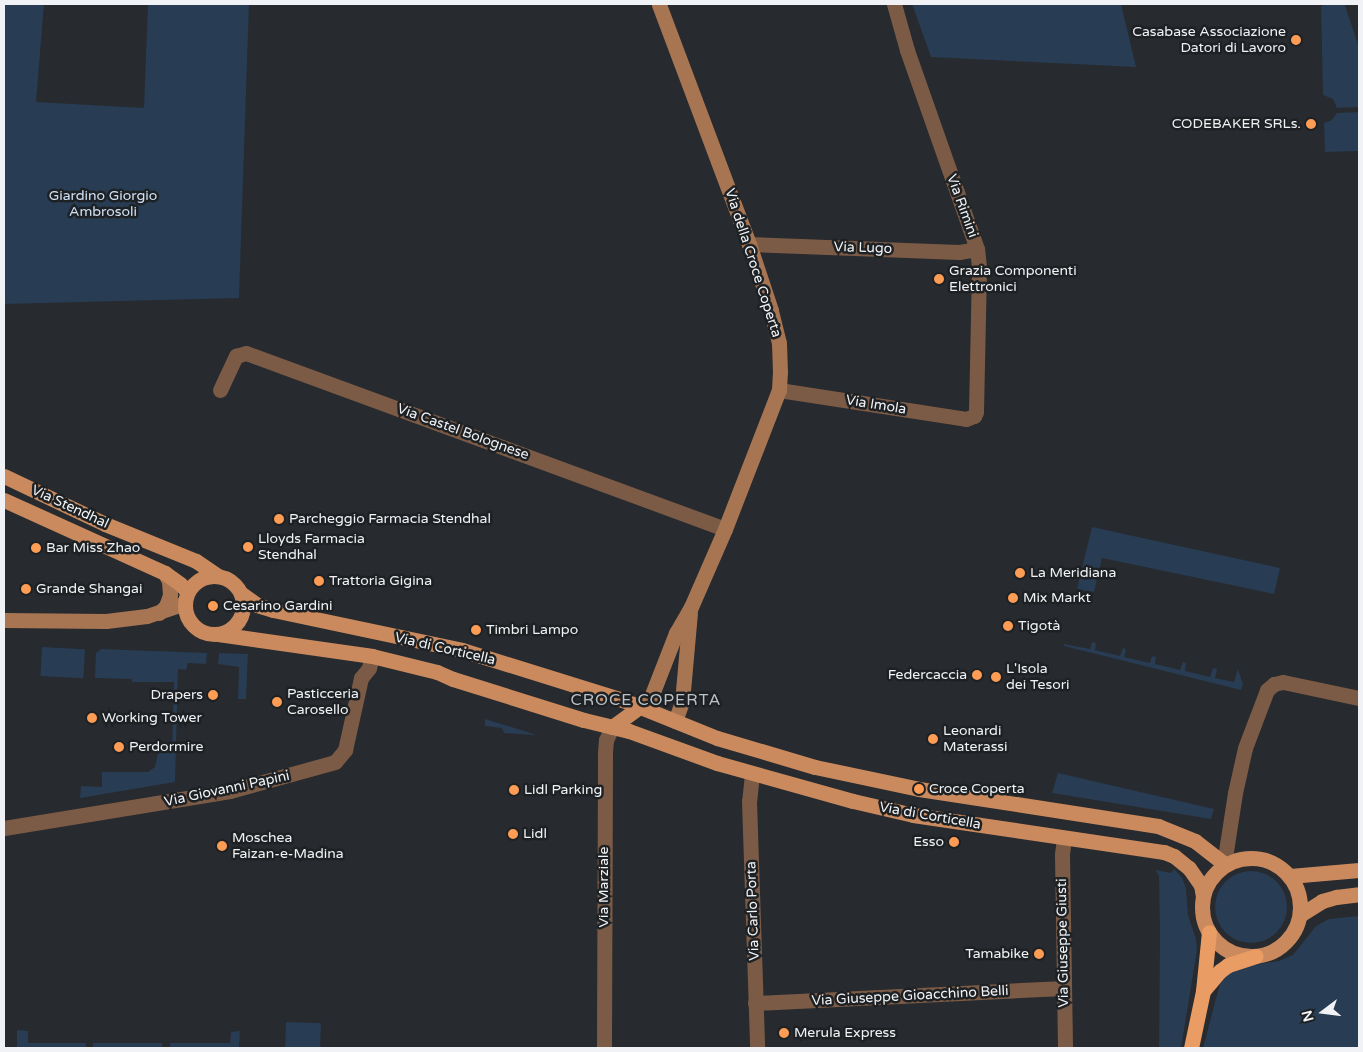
<!DOCTYPE html>
<meta charset="utf-8">
<style>
body{margin:0}
#map{position:relative;width:1363px;height:1052px;overflow:hidden;background:#272a2e;font-family:"Varela Round",sans-serif}
div>[style]{position:absolute}
[style*='--x']{left:calc(var(--x)*1px);top:calc(var(--y)*1px);width:calc(var(--w)*1px);rotate:calc(var(--a)*1deg)}
.green>*{inset:0;background:#283c53;transform-origin:0 0}
.round{border-radius:50%}
.street>*{height:15px;margin:-7.5px;padding:0 7.5px;transform-origin:7.5px;border-radius:7.5px;background:#7b5b46}
.secondary>*{height:15px;margin:-7.5px;padding:0 7.5px;transform-origin:7.5px;border-radius:7.5px;background:#a87553}
.primary>*{height:15px;margin:-7.5px;padding:0 7.5px;transform-origin:7.5px;border-radius:7.5px;background:#ca8a5d}
.primary>.ring{margin:-7.5px;padding:0;box-sizing:content-box;background:none;border:15px solid #ca8a5d;border-radius:50%}
.highway>*{height:15px;margin:-7.5px;padding:0 7.5px;transform-origin:7.5px;border-radius:7.5px;background:#ea9c65}
.dots>*{width:14px;height:14px;translate:-50% -50%;box-sizing:border-box;border:2px solid #1e2124;border-radius:50%}
span{translate:-50% -50%;white-space:nowrap;text-align:center;line-height:1.15;-webkit-text-stroke:5px #1e2124;paint-order:stroke}
.poi-label{font-size:14px;color:#f0f2f5}
.right{translate:-100% -50%;text-align:right}
.left{translate:0 -50%;text-align:left}
.park-label{font-size:14px;color:#cfe1f6}
.street-label{font-size:14px;color:#f0f2f5}
.quarter-label{font-size:16px;color:#bcc1c6;letter-spacing:1px}
.frame{position:absolute;inset:0;border:5px solid #f0f2f5;pointer-events:none}
.north{position:absolute;left:1298px;top:987px;width:50px;height:50px;-webkit-text-stroke:4px #1e2124;paint-order:stroke;rotate:255deg;font-size:14px;font-weight:700;line-height:20px;text-align:center;color:#f0f2f5}
.north::after{content:'';display:block;margin:auto;width:18px;height:22px;background:#f0f2f5;clip-path:polygon(50% 0,100% 100%,50% 72%,0 100%)}
</style>
<div id="map">
<div class="green">
<i style="clip-path:polygon(4px 4px,44px 4px,36px 102px,144px 108px,148px 4px,249px 4px,239px 298px,4px 304px)"></i>
<i style="clip-path:polygon(912px 4px,1121px 4px,1136px 67px,931px 57px)"></i>
<i style="clip-path:polygon(1326px 4px,1350px 4px,1345px 6px,1359px 47px,1359px 107px,1337px 108px,1333px 99px,1323px 95px,1321px 6px)"></i>
<i style="clip-path:polygon(1359px 112px,1359px 151px,1325px 152px,1324px 123px,1332px 120px,1337px 113px)"></i>
<i style="clip-path:polygon(1092px 527px,1280px 568px,1274px 594px,1102px 558px,1094px 592px,1077px 589px)"></i>
<i style="clip-path:polygon(1092px 642px,1096px 643px,1095px 650px,1120px 656px,1123px 648px,1126px 649px,1124px 657px,1150px 663px,1152px 656px,1156px 657px,1155px 664px,1180px 670px,1183px 662px,1186px 663px,1185px 671px,1210px 677px,1213px 668px,1217px 669px,1215px 678px,1234px 682px,1238px 669px,1243px 684px,1241px 690px,1064px 646px,1064px 644px,1090px 649px)"></i>
<i style="left:42px;top:647px;width:43px;height:29px;rotate:3deg"></i>
<i style="clip-path:polygon(101px 649px,207px 653px,206px 664px,188px 663px,186px 670px,178px 669px,175px 782px,80px 798px,81px 786px,102px 787px,102px 772px,148px 772px,155px 767px,158px 753px,172px 753px,174px 682px,132px 682px,132px 679px,95px 678px,96px 653px)"></i>
<i style="clip-path:polygon(219px 653px,248px 654px,246px 699px,238px 699px,239px 667px,218px 664px)"></i>
<i style="clip-path:polygon(485px 719px,534px 734px,535px 735px,504px 733px,502px 728px,485px 726px)"></i>
<i style="clip-path:polygon(1058px 773px,1214px 809px,1211px 819px,1052px 793px)"></i>
<i style="clip-path:polygon(1174px 869px,1182px 878px,1186px 888px,1188px 915px,1196px 939px,1197px 950px,1181px 1048px,1159px 1048px,1160px 934px,1159px 876px,1156px 870px,1171px 873px)"></i>
<i class="round" style="left:1215px;top:871px;width:72px;height:72px"></i>
<i style="clip-path:polygon(1359px 916px,1359px 1048px,1203px 1048px,1217px 995px,1220px 984px,1229px 973px,1241px 967px,1279px 961px,1293px 955px,1316px 926px,1329px 919px)"></i>
<i style="left:286px;top:1022px;width:35px;height:26px;rotate:2deg"></i>
<i style="clip-path:polygon(17px 1030px,28px 1031px,28px 1043px,86px 1043px,86px 1048px,17px 1048px)"></i>
<i style="clip-path:polygon(240px 1031px,239px 1048px,170px 1048px,170px 1043px,230px 1043px,231px 1032px)"></i>
<i style="left:93px;top:1043px;width:69px;height:5px"></i>
</div>
<div class="street">
<i style="--x:749;--y:244;--w:210;--a:2.2"></i>
<i style="--x:959;--y:252;--w:18;--a:-9"></i>
<i style="--x:220;--y:390;--w:38;--a:-65"></i>
<i style="--x:236;--y:356;--w:10;--a:-17"></i>
<i style="--x:246;--y:353;--w:510;--a:20.17"></i>
<i style="--x:779;--y:390;--w:189;--a:8.8"></i>
<i style="--x:966;--y:419;--w:9;--a:-21"></i>
<i style="--x:974;--y:416;--w:4;--a:-63"></i>
<i style="--x:976;--y:412;--w:145;--a:-88.8"></i>
<i style="--x:979;--y:267;--w:18;--a:-96"></i>
<i style="--x:977;--y:249;--w:211;--a:-109.4"></i>
<i style="--x:907;--y:50;--w:48;--a:-105.8"></i>
<i style="--x:752;--y:774;--w:27;--a:96"></i>
<i style="--x:749;--y:801;--w:247;--a:88.1"></i>
<i style="--x:4;--y:828;--w:229;--a:-9.3"></i>
<i style="--x:230;--y:791;--w:109;--a:-15.4"></i>
<i style="--x:335;--y:762;--w:16;--a:-50"></i>
<i style="--x:345;--y:750;--w:74;--a:-77.5"></i>
<i style="--x:361;--y:678;--w:13;--a:-51"></i>
<i style="--x:369;--y:668;--w:12;--a:-76"></i>
<i style="--x:1064;--y:838;--w:17;--a:97"></i>
<i style="--x:1062;--y:855;--w:193;--a:89.1"></i>
<i style="--x:1224;--y:864;--w:72;--a:-81.2"></i>
<i style="--x:1235;--y:793;--w:46;--a:-77.5"></i>
<i style="--x:1245;--y:748;--w:62;--a:-69.2"></i>
<i style="--x:1267;--y:690;--w:9;--a:-41"></i>
<i style="--x:1274;--y:684;--w:9;--a:-13"></i>
<i style="--x:1283;--y:682;--w:78;--a:11.9"></i>
<i style="--x:755;--y:1003;--w:309;--a:-2.8"></i>
<i style="--x:604;--y:1048;--w:295;--a:-89.8"></i>
<i style="--x:605;--y:753;--w:13;--a:-86"></i>
<i style="--x:606;--y:740;--w:14;--a:-65"></i>
</div>
<div class="secondary">
<i style="--x:159;--y:613;--w:10;--a:-45"></i>
<i style="--x:166;--y:606;--w:12;--a:-70"></i>
<i style="--x:170;--y:595;--w:14;--a:-94"></i>
<i style="--x:169;--y:581;--w:9;--a:-117"></i>
<i style="--x:4;--y:620;--w:102;--a:0.6"></i>
<i style="--x:106;--y:621;--w:41;--a:-7"></i>
<i style="--x:147;--y:616;--w:40;--a:-18.9"></i>
<i style="--x:640;--y:707;--w:15;--a:-42"></i>
<i style="--x:651;--y:697;--w:69;--a:-68.7"></i>
<i style="--x:676;--y:633;--w:30;--a:-60"></i>
<i style="--x:691;--y:607;--w:85;--a:-66.4"></i>
<i style="--x:725;--y:529;--w:149;--a:-68.8"></i>
<i style="--x:779;--y:390;--w:18;--a:-87"></i>
<i style="--x:780;--y:372;--w:29;--a:-92"></i>
<i style="--x:779;--y:343;--w:34;--a:-104"></i>
<i style="--x:771;--y:310;--w:70;--a:-108.4"></i>
<i style="--x:749;--y:244;--w:256;--a:-110.6"></i>
<i style="--x:675;--y:721;--w:20;--a:-70"></i>
<i style="--x:682;--y:702;--w:89;--a:-84.9"></i>
</div>
<div class="primary">
<i style="--x:4;--y:476;--w:112;--a:25.4"></i>
<i style="--x:105;--y:524;--w:98;--a:22.1"></i>
<i style="--x:196;--y:561;--w:27;--a:34"></i>
<i style="--x:4;--y:500;--w:177;--a:24.4"></i>
<i style="--x:165;--y:573;--w:19;--a:36"></i>
<i style="--x:180;--y:584;--w:11;--a:45"></i>
<i class="ring" style="left:185px;top:576px;width:43px;height:43px"></i>
<i style="--x:242;--y:594;--w:19;--a:36"></i>
<i style="--x:257;--y:605;--w:17;--a:17"></i>
<i style="--x:273;--y:610;--w:193;--a:11.9"></i>
<i style="--x:462;--y:650;--w:169;--a:17.3"></i>
<i style="--x:623;--y:700;--w:101;--a:22"></i>
<i style="--x:717;--y:738;--w:102;--a:16.5"></i>
<i style="--x:815;--y:767;--w:106;--a:11.9"></i>
<i style="--x:919;--y:789;--w:242;--a:8.8"></i>
<i style="--x:1158;--y:826;--w:40;--a:22"></i>
<i style="--x:1195;--y:841;--w:37;--a:38"></i>
<i style="--x:218;--y:634;--w:156;--a:8.1"></i>
<i style="--x:372;--y:656;--w:67;--a:13.8"></i>
<i style="--x:437;--y:672;--w:17;--a:24"></i>
<i style="--x:453;--y:679;--w:137;--a:17.4"></i>
<i style="--x:584;--y:720;--w:46;--a:13.7"></i>
<i style="--x:629;--y:731;--w:94;--a:20"></i>
<i style="--x:717;--y:763;--w:141;--a:15.6"></i>
<i style="--x:853;--y:801;--w:62;--a:13.1"></i>
<i style="--x:913;--y:815;--w:254;--a:8.4"></i>
<i style="--x:1164;--y:852;--w:11;--a:22"></i>
<i style="--x:1174;--y:856;--w:19;--a:39"></i>
<i style="--x:1189;--y:868;--w:21;--a:55"></i>
<i style="--x:1201;--y:885;--w:11;--a:80"></i>
<i style="--x:612;--y:727;--w:34;--a:-36"></i>
<i class="ring" style="left:1202px;top:858px;width:83px;height:83px"></i>
<i style="--x:1290;--y:876;--w:69;--a:-5"></i>
<i style="--x:1300;--y:915;--w:26;--a:-32"></i>
<i style="--x:1322;--y:901;--w:15;--a:-16"></i>
<i style="--x:1336;--y:897;--w:23;--a:-7"></i>
</div>
<div class="highway">
<i style="--x:1203;--y:991;--w:26;--a:-50"></i>
<i style="--x:1220;--y:971;--w:10;--a:-37"></i>
<i style="--x:1228;--y:965;--w:29;--a:-18"></i>
<i style="--x:1191;--y:1048;--w:58;--a:-78.1"></i>
<i style="--x:1203;--y:991;--w:59;--a:-84.2"></i>
</div>
<div class="dots">
<i style="left:1296px;top:40px;background:#fd9c55"></i>
<i style="left:1311px;top:124px;background:#fd9c55"></i>
<i style="left:939px;top:279px;background:#fd9c55"></i>
<i style="left:279px;top:519px;background:#fd9c55"></i>
<i style="left:248px;top:547px;background:#fd9c55"></i>
<i style="left:36px;top:548px;background:#fd9c55"></i>
<i style="left:1020px;top:573px;background:#fd9c55"></i>
<i style="left:319px;top:581px;background:#fd9c55"></i>
<i style="left:26px;top:589px;background:#fd9c55"></i>
<i style="left:1013px;top:598px;background:#fd9c55"></i>
<i style="left:213px;top:606px;background:#fd9c55"></i>
<i style="left:1008px;top:626px;background:#fd9c55"></i>
<i style="left:476px;top:630px;background:#fd9c55"></i>
<i style="left:977px;top:675px;background:#fd9c55"></i>
<i style="left:996px;top:677px;background:#fd9c55"></i>
<i style="left:213px;top:695px;background:#fd9c55"></i>
<i style="left:277px;top:702px;background:#fd9c55"></i>
<i style="left:92px;top:718px;background:#fd9c55"></i>
<i style="left:933px;top:739px;background:#fd9c55"></i>
<i style="left:119px;top:747px;background:#fd9c55"></i>
<i style="left:919px;top:789px;background:#fd9c55"></i>
<i style="left:514px;top:790px;background:#fd9c55"></i>
<i style="left:513px;top:834px;background:#fd9c55"></i>
<i style="left:954px;top:842px;background:#fd9c55"></i>
<i style="left:222px;top:846px;background:#fd9c55"></i>
<i style="left:1039px;top:954px;background:#fd9c55"></i>
<i style="left:784px;top:1033px;background:#fd9c55"></i>
</div>
<div class="poi-label">
<span class="right" style="left:1286px;top:40px">Casabase Associazione<br>Datori di Lavoro</span>
<span class="right" style="left:1301px;top:124px">CODEBAKER SRLs.</span>
<span class="left" style="left:949px;top:279px">Grazia Componenti<br>Elettronici</span>
<span class="left" style="left:289px;top:519px">Parcheggio Farmacia Stendhal</span>
<span class="left" style="left:258px;top:547px">Lloyds Farmacia<br>Stendhal</span>
<span class="left" style="left:46px;top:548px">Bar Miss Zhao</span>
<span class="left" style="left:1030px;top:573px">La Meridiana</span>
<span class="left" style="left:329px;top:581px">Trattoria Gigina</span>
<span class="left" style="left:36px;top:589px">Grande Shangai</span>
<span class="left" style="left:1023px;top:598px">Mix Markt</span>
<span class="left" style="left:223px;top:606px">Cesarino Gardini</span>
<span class="left" style="left:1018px;top:626px">Tigotà</span>
<span class="left" style="left:486px;top:630px">Timbri Lampo</span>
<span class="left" style="left:1006px;top:677px">L'Isola<br>dei Tesori</span>
<span class="right" style="left:967px;top:675px">Federcaccia</span>
<span class="left" style="left:287px;top:702px">Pasticceria<br>Carosello</span>
<span class="right" style="left:203px;top:695px">Drapers</span>
<span class="left" style="left:102px;top:718px">Working Tower</span>
<span class="left" style="left:943px;top:739px">Leonardi<br>Materassi</span>
<span class="left" style="left:129px;top:747px">Perdormire</span>
<span class="left" style="left:929px;top:789px">Croce Coperta</span>
<span class="left" style="left:524px;top:790px">Lidl Parking</span>
<span class="left" style="left:523px;top:834px">Lidl</span>
<span class="left" style="left:232px;top:846px">Moschea<br>Faizan-e-Madina</span>
<span class="right" style="left:944px;top:842px">Esso</span>
<span class="right" style="left:1029px;top:954px">Tamabike</span>
<span class="left" style="left:794px;top:1033px">Merula Express</span>
</div>
<div class="park-label">
<span style="left:103px;top:204px">Giardino Giorgio<br>Ambrosoli</span>
</div>
<div class="street-label">
<span style="left:962px;top:206px;rotate:70deg">Via Rimini</span>
<span style="left:863px;top:248px;rotate:2deg">Via Lugo</span>
<span style="left:753px;top:263px;rotate:72deg">Via della Croce Coperta</span>
<span style="left:876px;top:405px;rotate:9deg">Via Imola</span>
<span style="left:463px;top:432px;rotate:20deg">Via Castel Bolognese</span>
<span style="left:70px;top:507px;rotate:25deg">Via Stendhal</span>
<span style="left:445px;top:649px;rotate:13deg">Via di Corticella</span>
<span style="left:227px;top:789px;rotate:-12deg">Via Giovanni Papini</span>
<span style="left:930px;top:816px;rotate:10deg">Via di Corticella</span>
<span style="left:604px;top:887px;rotate:-90deg">Via Marziale</span>
<span style="left:753px;top:911px;rotate:-92deg">Via Carlo Porta</span>
<span style="left:1063px;top:943px;rotate:-91deg">Via Giuseppe Giusti</span>
<span style="left:910px;top:996px;rotate:-3deg">Via Giuseppe Gioacchino Belli</span>
</div>
<div class="quarter-label">
<span style="left:646px;top:700px">CROCE COPERTA</span>
</div>
<div class="frame"></div>
<div class="north">N</div>
</div>
